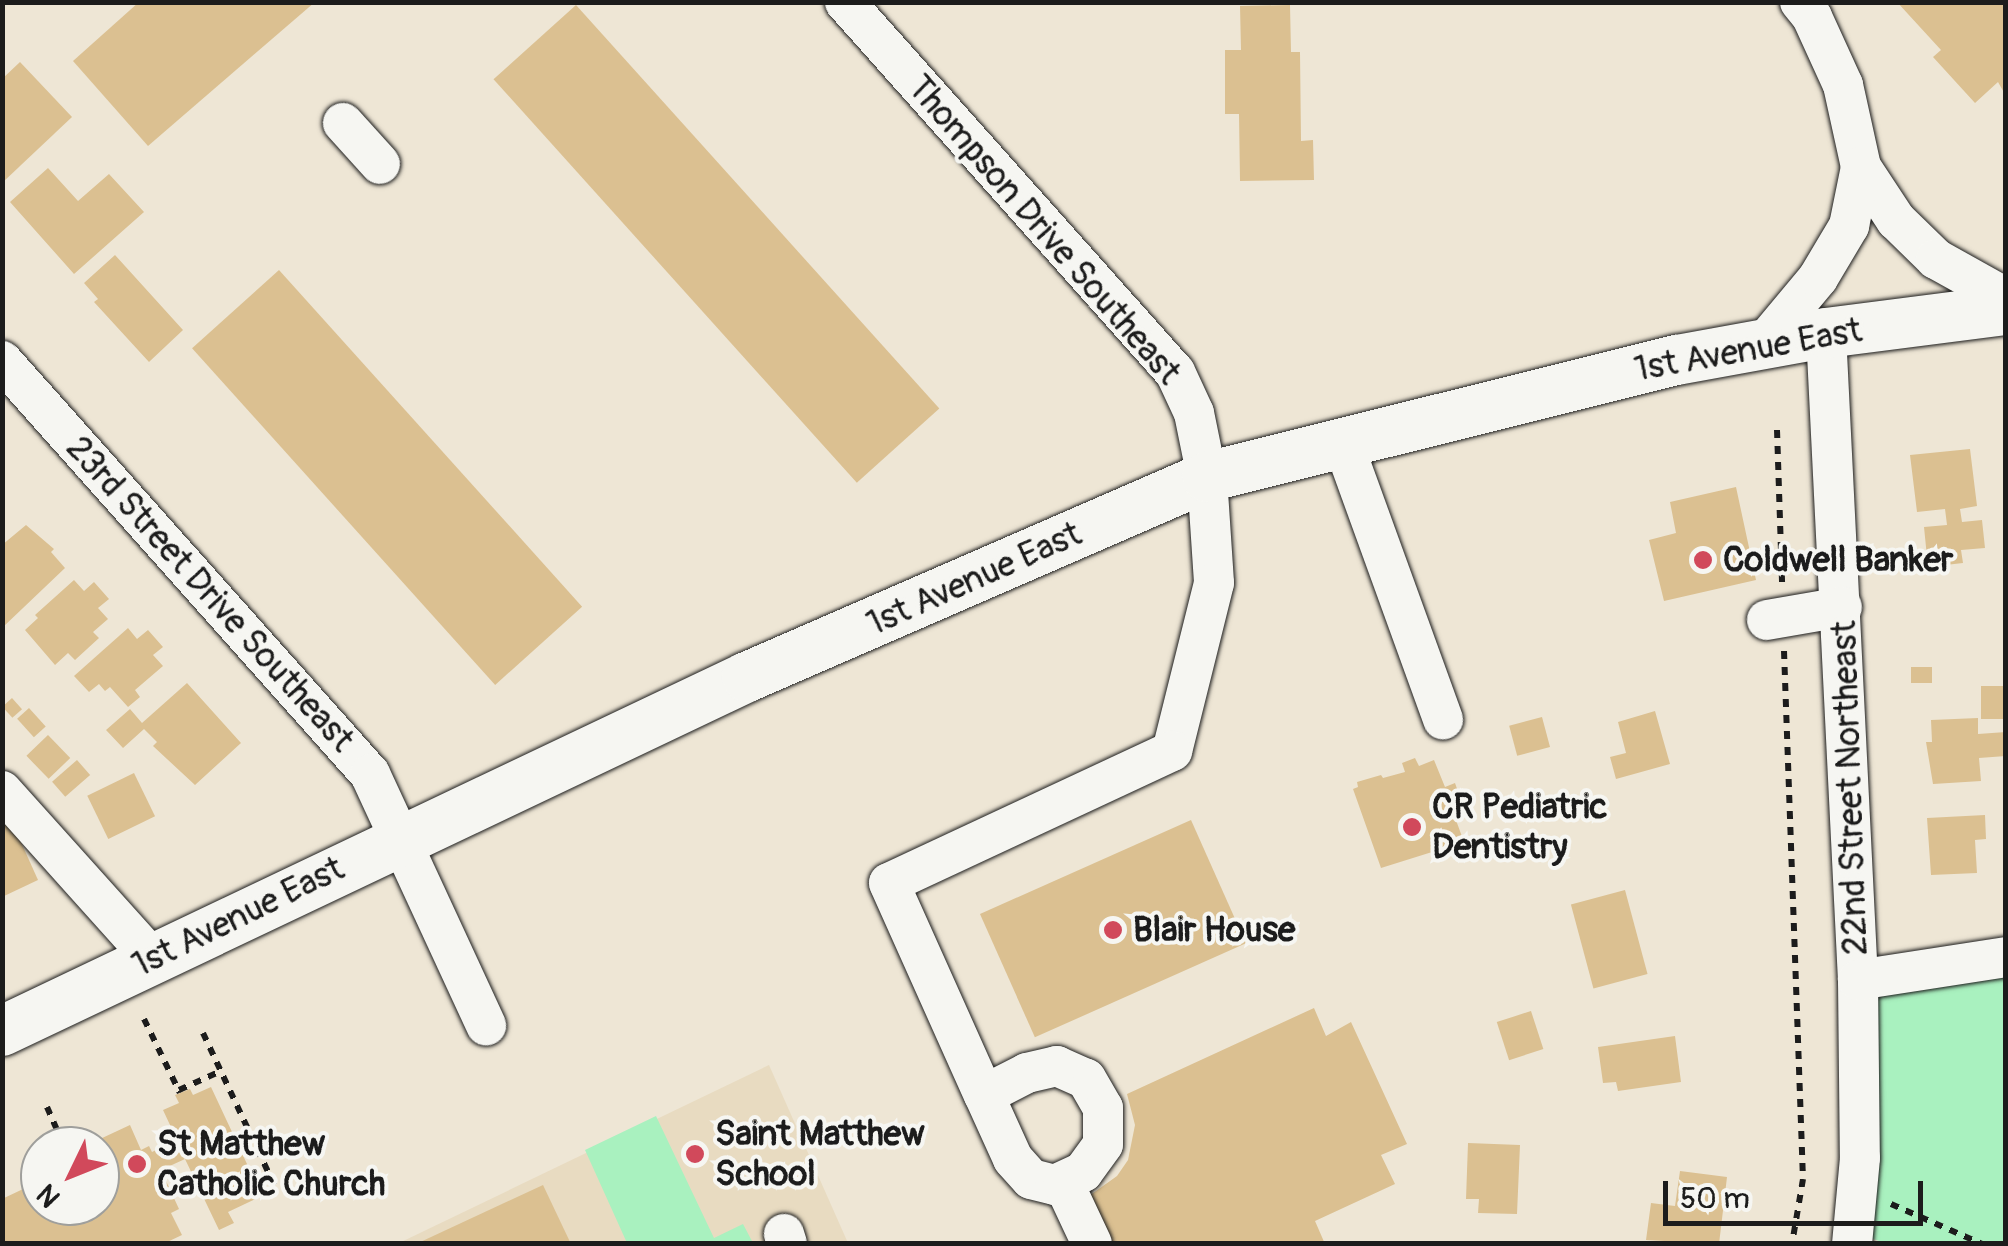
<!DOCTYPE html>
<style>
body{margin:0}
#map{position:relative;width:2008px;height:1246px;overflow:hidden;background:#eee6d5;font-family:Pangolin,sans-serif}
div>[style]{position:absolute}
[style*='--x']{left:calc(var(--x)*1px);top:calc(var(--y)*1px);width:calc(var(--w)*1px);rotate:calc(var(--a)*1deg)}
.built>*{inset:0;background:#e8dbc1}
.green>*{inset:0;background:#a9f1bf}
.building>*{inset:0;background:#dbc091;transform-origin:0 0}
.path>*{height:6px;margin-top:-3px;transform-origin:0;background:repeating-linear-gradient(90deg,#1c1c1c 0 8px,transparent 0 16px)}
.roads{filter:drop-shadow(0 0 2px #1c1c1c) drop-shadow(0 0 2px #1c1c1c)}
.minor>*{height:40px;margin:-20px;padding:0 20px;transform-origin:20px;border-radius:20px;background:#f6f6f2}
.major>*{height:50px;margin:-25px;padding:0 25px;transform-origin:25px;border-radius:25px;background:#f6f6f2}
.dots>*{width:28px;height:28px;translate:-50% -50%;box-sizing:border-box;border:5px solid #f6f6f2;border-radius:50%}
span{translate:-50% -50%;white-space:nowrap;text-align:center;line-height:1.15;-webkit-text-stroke:8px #f6f6f2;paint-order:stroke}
.street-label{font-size:35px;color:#1c1c1c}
.poi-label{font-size:35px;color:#1c1c1c;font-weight:700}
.left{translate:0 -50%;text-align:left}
.frame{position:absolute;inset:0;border:5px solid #1c1c1c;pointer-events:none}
.north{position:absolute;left:20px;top:1126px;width:100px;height:100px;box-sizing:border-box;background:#f6f6f2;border:2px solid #9f9f9c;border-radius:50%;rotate:227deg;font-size:28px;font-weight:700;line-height:40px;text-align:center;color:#1c1c1c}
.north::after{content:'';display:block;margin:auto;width:35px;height:45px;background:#d1495b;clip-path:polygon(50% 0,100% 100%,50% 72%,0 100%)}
.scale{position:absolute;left:1663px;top:1181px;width:260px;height:45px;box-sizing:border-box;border:5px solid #1c1c1c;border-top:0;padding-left:12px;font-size:30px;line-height:35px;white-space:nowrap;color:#1c1c1c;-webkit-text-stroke:8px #f6f6f2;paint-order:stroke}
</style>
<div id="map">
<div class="built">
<i style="clip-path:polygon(769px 1065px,848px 1243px,397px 1244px)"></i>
</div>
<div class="green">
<i style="clip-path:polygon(2005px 957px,2005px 1243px,1885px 1243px,1855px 1233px,1858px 980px)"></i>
<i style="clip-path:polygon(656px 1116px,714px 1238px,743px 1224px,753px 1243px,627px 1243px,585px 1150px)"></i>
</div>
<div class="building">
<i style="clip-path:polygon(139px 2px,315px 2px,148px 146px,73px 61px)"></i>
<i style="clip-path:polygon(1897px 2px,2006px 2px,2006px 96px,1998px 82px,1975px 103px,1933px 57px,1941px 50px)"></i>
<i style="left:576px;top:5px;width:543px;height:111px;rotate:48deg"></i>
<i style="clip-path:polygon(1290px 5px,1291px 52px,1300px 52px,1301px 141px,1313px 140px,1314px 180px,1240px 181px,1239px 114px,1225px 114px,1225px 50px,1241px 50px,1240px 6px)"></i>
<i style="clip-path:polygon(20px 62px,72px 117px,2px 183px,2px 79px)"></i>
<i style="clip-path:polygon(48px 168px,78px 201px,109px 174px,144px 212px,74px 274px,10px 202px)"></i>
<i style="clip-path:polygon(115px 255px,183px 330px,149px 362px,94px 302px,98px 299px,84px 283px)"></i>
<i style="left:279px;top:270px;width:453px;height:117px;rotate:48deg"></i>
<i style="clip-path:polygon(1970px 449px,1977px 506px,1960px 509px,1962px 522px,1982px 520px,1985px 548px,1961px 550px,1963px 563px,1928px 567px,1924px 527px,1947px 525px,1945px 509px,1917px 512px,1910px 455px)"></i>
<i style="clip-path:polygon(1736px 487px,1756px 580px,1664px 601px,1649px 540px,1676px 533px,1670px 502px)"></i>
<i style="clip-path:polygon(26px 525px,54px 549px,51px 552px,65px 568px,2px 628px,2px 545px)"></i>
<i style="clip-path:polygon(74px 580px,84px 591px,94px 582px,109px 599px,98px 608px,108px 619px,93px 632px,99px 638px,75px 660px,68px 653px,55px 665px,25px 630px,38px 618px,35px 615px)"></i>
<i style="clip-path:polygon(128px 628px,137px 639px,148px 630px,163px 647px,153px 655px,163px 666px,135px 690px,140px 697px,128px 707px,110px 687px,105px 691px,99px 684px,89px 692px,74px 676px)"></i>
<i style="left:1932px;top:667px;width:16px;height:21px;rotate:90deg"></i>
<i style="clip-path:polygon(187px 683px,241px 743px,195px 785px,153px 746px,157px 742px,144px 729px,123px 748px,106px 730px,130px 709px,142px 723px)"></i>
<i style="left:2006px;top:686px;width:33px;height:25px;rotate:90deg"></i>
<i style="left:12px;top:698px;width:15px;height:13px;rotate:48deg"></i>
<i style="left:29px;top:708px;width:25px;height:16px;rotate:48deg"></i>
<i style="clip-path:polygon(1655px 711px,1670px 764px,1616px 779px,1610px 757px,1626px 753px,1618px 722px)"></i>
<i style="left:1542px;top:717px;width:31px;height:34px;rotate:75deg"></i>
<i style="clip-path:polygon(1978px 718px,1978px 734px,2006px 732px,2006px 756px,1979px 758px,1981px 781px,1933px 784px,1926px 742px,1932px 742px,1931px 720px)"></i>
<i style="left:48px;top:735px;width:32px;height:30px;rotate:46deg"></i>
<i style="clip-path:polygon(1415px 758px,1419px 766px,1434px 760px,1445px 787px,1455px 783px,1464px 809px,1453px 812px,1464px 842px,1381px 868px,1353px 789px,1358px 787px,1357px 782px,1381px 775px,1383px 778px,1405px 772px,1402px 763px)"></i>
<i style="left:77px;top:760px;width:20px;height:33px;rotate:49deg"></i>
<i style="left:134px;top:773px;width:48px;height:52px;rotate:64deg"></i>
<i style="clip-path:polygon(1985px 815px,1986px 839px,1975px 840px,1977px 873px,1931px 875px,1927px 818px)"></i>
<i style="clip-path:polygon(11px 820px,38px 880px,2px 897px,2px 824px)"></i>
<i style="left:1191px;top:820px;width:135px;height:231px;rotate:66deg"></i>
<i style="left:1625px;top:890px;width:87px;height:56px;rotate:75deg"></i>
<i style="clip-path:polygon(1314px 1008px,1326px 1036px,1351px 1022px,1407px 1144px,1381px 1155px,1395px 1184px,1315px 1221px,1325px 1244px,1111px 1244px,1089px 1196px,1117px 1176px,1128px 1160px,1135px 1125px,1127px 1094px)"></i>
<i style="left:1531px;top:1011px;width:40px;height:36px;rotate:72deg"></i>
<i style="clip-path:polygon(1675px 1036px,1681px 1082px,1618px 1091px,1616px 1082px,1603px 1083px,1598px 1047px)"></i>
<i style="clip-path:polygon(211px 1087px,262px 1196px,228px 1212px,234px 1223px,219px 1230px,185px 1159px,161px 1170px,179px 1209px,171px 1213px,182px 1235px,163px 1244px,2px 1244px,2px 1199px,40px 1181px,40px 1206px,100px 1206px,100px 1146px,85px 1146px,130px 1125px,141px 1150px,149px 1146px,152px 1152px,177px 1140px,163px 1110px,179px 1103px,175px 1095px,190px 1089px,193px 1095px)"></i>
<i style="clip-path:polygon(1468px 1143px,1520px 1145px,1517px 1214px,1478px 1213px,1479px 1199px,1466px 1199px)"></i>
<i style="clip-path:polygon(1680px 1171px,1727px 1177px,1719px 1244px,1646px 1240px,1651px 1203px,1675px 1206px)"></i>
<i style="clip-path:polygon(543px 1185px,571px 1244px,416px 1244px)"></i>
</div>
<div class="path">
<i style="--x:1777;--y:430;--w:154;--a:88.1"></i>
<i style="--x:1784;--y:651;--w:528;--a:87.94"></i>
<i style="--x:1803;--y:1179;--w:66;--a:99.6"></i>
<i style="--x:144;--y:1019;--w:82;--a:64.1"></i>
<i style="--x:203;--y:1033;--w:174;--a:64.9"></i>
<i style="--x:179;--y:1090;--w:46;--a:-24.3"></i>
<i style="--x:47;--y:1107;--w:43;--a:66.4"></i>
<i style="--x:1891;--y:1204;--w:99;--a:23.7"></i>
</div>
<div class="roads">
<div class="minor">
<i style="--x:845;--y:2;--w:496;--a:48.3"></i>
<i style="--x:1175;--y:372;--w:45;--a:65.1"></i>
<i style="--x:1194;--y:413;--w:65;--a:78.5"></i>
<i style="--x:1207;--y:477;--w:106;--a:86.2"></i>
<i style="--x:1214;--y:583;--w:173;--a:104"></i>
<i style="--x:1172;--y:751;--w:312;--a:155"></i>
<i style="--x:889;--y:883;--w:232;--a:65.9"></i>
<i style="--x:984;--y:1095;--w:70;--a:65.6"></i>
<i style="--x:1013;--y:1159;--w:27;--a:48"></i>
<i style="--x:1031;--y:1179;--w:25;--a:14"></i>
<i style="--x:1055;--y:1185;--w:31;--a:-25"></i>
<i style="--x:1083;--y:1172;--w:34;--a:-54"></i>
<i style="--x:1103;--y:1144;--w:36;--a:-90"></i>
<i style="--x:1103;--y:1108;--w:34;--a:-120"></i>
<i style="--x:1086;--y:1079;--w:32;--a:-156"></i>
<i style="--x:1057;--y:1066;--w:31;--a:167"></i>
<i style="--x:1027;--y:1073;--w:48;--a:152.9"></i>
<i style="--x:1800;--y:2;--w:19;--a:51"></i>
<i style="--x:1812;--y:17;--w:75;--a:65.5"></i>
<i style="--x:1843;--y:85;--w:84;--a:77.6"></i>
<i style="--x:1861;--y:167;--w:64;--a:56.6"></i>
<i style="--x:1896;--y:220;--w:56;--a:44.3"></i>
<i style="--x:1936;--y:259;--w:80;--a:29.1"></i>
<i style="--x:343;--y:123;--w:55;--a:47.9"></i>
<i style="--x:1826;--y:333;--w:648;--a:87.17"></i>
<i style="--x:1858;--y:980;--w:178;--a:89.4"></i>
<i style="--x:1860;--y:1158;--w:86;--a:95.3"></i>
<i style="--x:1763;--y:344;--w:86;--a:-50.2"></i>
<i style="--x:1818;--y:278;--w:61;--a:-59.2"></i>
<i style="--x:1849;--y:226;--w:60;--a:-78.5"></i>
<i style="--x:2;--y:361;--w:553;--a:48.3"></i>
<i style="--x:370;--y:774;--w:277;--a:65.2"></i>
<i style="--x:1343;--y:443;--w:294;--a:70.1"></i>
<i style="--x:1767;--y:620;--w:76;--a:-9.8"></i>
<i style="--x:2;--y:791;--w:226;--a:48.1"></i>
<i style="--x:1858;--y:980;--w:150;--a:-8.8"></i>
<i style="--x:1063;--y:1182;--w:68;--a:64.9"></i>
<i style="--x:784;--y:1234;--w:10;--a:73"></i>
</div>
<div class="major">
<i style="--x:2;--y:1031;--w:825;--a:-25.42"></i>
<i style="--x:747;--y:677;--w:502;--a:-23.5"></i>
<i style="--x:1207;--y:477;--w:484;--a:-14"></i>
<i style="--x:1677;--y:360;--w:151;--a:-10.3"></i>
<i style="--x:1826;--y:333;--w:181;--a:-7.3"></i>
</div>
</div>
<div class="dots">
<i style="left:1703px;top:560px;background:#d1495b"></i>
<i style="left:1412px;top:827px;background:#d1495b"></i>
<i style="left:1113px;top:930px;background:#d1495b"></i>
<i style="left:695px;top:1154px;background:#d1495b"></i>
<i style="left:137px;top:1164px;background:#d1495b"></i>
</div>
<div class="street-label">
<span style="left:1044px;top:230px;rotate:49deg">Thompson Drive Southeast</span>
<span style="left:1748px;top:350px;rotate:-10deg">1st Avenue East</span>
<span style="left:974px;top:579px;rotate:-24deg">1st Avenue East</span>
<span style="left:210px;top:594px;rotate:48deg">23rd Street Drive Southeast</span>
<span style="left:1850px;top:788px;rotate:-92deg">22nd Street Northeast</span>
<span style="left:238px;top:917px;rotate:-26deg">1st Avenue East</span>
</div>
<div class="poi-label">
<span class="left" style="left:1723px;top:560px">Coldwell Banker</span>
<span class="left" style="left:1432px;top:827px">CR Pediatric<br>Dentistry</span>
<span class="left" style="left:1133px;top:930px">Blair House</span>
<span class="left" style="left:715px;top:1154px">Saint Matthew<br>School</span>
<span class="left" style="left:157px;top:1164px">St Matthew<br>Catholic Church</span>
</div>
<div class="frame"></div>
<div class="north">N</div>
<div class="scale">50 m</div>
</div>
